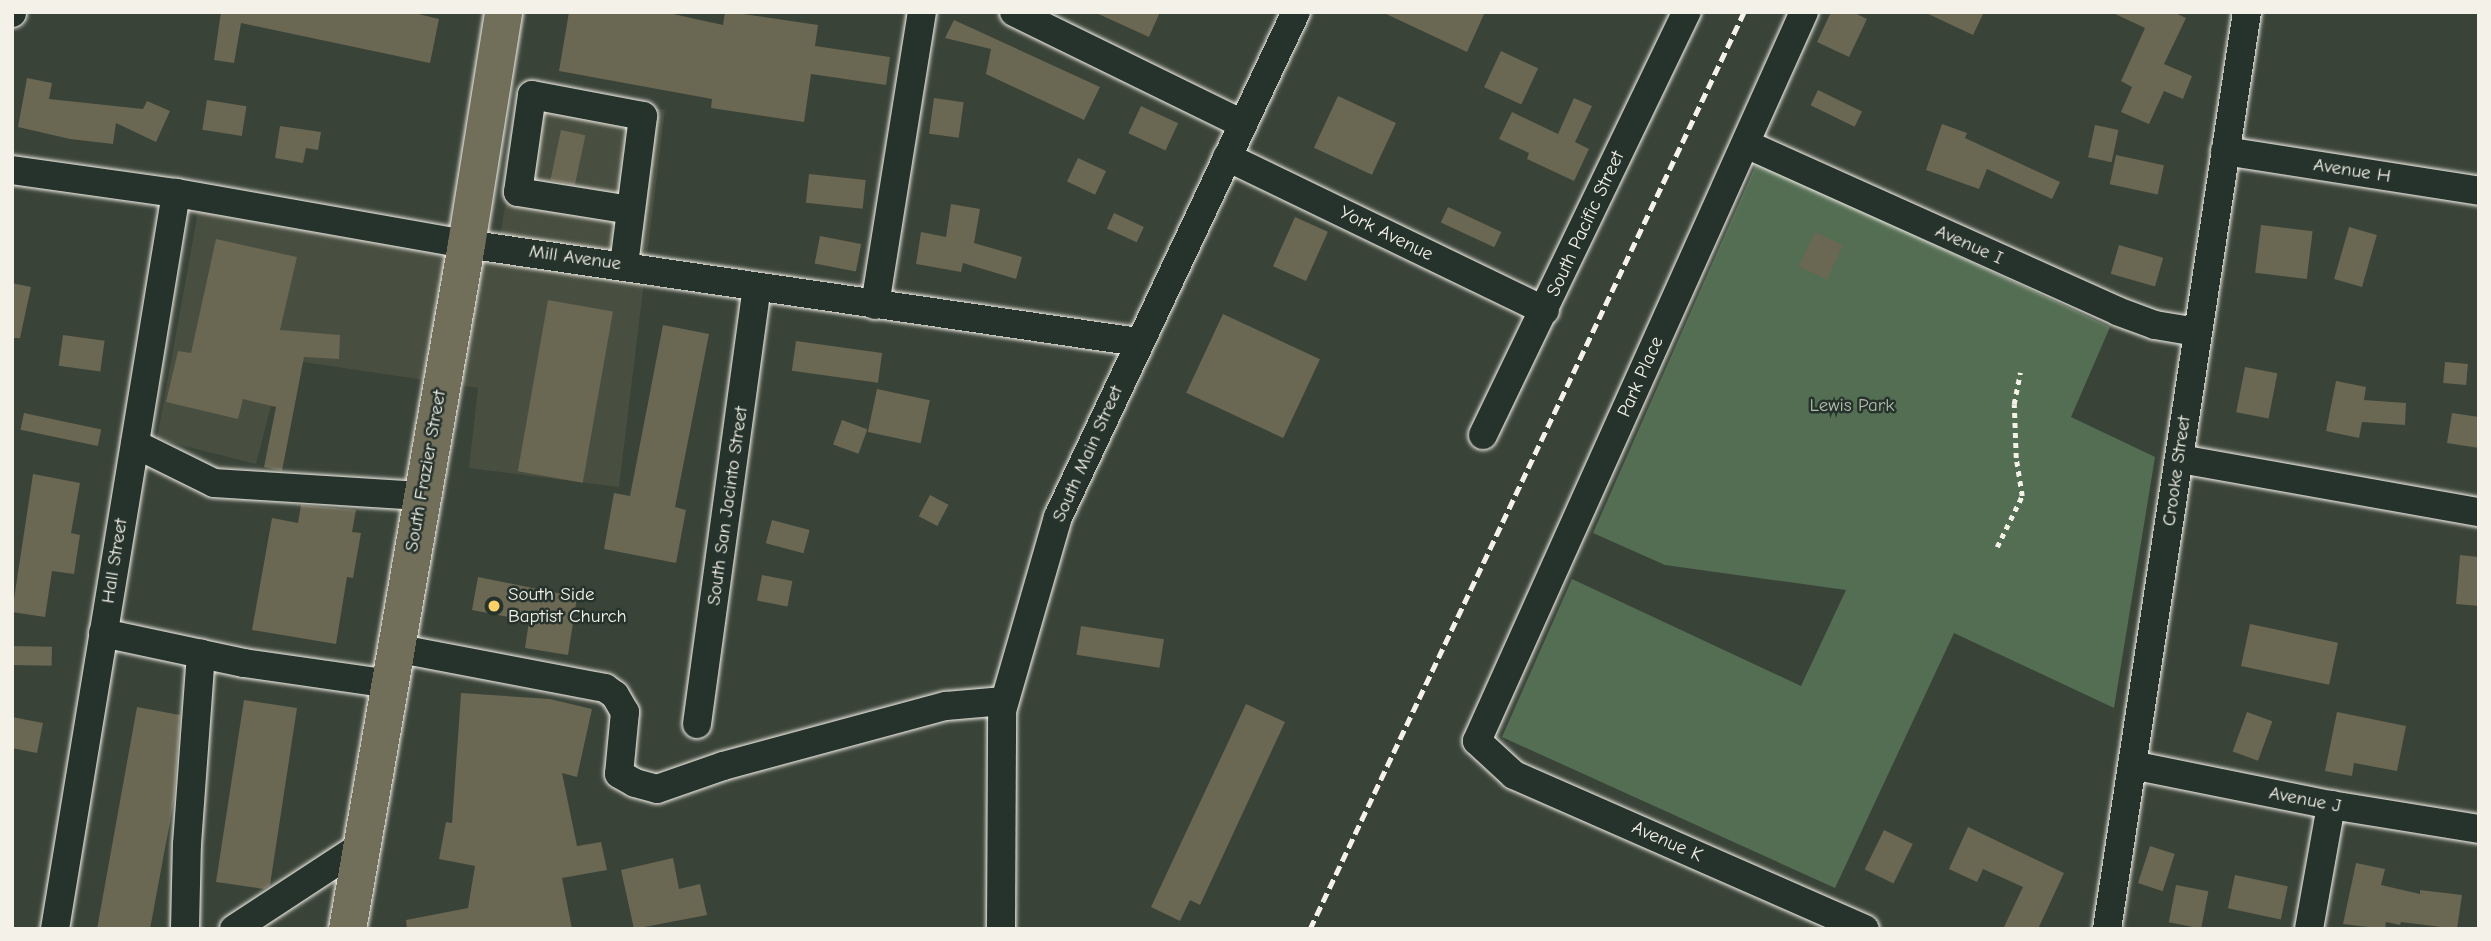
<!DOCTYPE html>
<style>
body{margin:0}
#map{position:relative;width:2491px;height:941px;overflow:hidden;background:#3a4338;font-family:"Comic Neue",sans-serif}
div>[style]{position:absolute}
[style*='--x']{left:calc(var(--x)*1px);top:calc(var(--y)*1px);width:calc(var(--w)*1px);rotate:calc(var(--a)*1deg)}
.built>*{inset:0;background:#484e40}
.green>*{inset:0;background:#546e54}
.building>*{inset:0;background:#6a6753;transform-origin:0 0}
.path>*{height:4.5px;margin-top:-2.25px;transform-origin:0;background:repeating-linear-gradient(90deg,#f4f1e8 0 5px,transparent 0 10px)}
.roads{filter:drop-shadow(0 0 2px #f4f1e8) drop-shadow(0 0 2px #f4f1e8)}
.minor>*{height:28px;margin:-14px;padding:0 14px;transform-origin:14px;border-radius:14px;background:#26332d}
.major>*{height:37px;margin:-18.5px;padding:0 18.5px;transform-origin:18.5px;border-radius:18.5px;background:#716e59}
.rail>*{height:5px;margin-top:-2.5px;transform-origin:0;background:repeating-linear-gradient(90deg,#f4f1e8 0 10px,transparent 0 15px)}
.dots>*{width:19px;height:19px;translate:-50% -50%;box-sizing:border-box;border:4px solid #26332d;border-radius:50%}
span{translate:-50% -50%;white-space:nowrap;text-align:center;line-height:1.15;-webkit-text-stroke:5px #26332d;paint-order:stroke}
.street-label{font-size:19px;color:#f4f1e8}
.park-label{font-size:19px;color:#b4bdad}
.poi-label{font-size:19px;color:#f4f1e8}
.left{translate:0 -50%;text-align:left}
.frame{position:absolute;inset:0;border:14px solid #f4f1e8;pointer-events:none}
</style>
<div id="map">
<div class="built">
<i style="clip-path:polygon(524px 85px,665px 110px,619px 487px,469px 468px,478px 388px,283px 359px,256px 464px,157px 439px,198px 212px,496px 264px)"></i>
</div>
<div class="green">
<i style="clip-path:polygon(1757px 162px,2110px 327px,2071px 417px,2155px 457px,2114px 708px,1954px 633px,1835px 888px,1502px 737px,1572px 579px,1801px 686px,1846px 590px,1665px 565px,1593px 533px)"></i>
</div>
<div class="building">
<i style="clip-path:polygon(221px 12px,410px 12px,439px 19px,430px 63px,241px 23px,234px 63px,214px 60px)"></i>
<i style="clip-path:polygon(569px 12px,664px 12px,723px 25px,725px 12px,729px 12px,818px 25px,815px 46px,890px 57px,886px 85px,811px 74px,804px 122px,711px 108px,712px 99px,559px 71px)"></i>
<i style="clip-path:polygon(1094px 12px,1160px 12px,1149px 37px)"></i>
<i style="clip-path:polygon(1382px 12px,1485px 12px,1467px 52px)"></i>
<i style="clip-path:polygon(1831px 12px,1853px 12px,1867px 19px,1849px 57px,1817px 42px)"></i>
<i style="clip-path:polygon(1924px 12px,1984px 12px,1973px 35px)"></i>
<i style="clip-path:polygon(2111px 12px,2173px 12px,2186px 18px,2164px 64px,2192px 76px,2183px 99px,2164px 91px,2149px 124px,2121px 112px,2132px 87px,2121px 81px,2145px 28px)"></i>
<i style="clip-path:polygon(954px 20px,1100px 87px,1084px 120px,986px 74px,991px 49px,945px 38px)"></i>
<i style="left:1501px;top:51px;width:41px;height:40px;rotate:25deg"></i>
<i style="clip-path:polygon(27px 78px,52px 83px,49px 99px,143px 109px,147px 101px,170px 111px,156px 142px,116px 123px,113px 144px,70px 139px,18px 127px)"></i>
<i style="left:1818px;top:90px;width:49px;height:17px;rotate:26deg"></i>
<i style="left:1338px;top:96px;width:64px;height:57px;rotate:25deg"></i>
<i style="left:934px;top:98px;width:30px;height:36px;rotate:8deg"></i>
<i style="clip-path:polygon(1574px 98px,1592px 106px,1575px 142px,1589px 149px,1574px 181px,1527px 159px,1529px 153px,1499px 139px,1512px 112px,1558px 134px)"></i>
<i style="left:207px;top:100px;width:40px;height:30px;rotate:9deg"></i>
<i style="left:1141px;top:106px;width:41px;height:30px;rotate:25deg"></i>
<i style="clip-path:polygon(1942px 124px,1967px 133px,1965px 138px,2060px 182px,2052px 199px,1987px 169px,1979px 189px,1926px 170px)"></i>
<i style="left:2095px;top:125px;width:24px;height:33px;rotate:12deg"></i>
<i style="clip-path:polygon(280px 126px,321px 132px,318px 150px,306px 148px,303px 163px,275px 158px)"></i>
<i style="left:561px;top:130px;width:25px;height:51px;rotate:12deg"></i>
<i style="left:2116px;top:155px;width:49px;height:30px;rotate:12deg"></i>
<i style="left:1078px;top:158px;width:31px;height:26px;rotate:25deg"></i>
<i style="left:809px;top:174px;width:57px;height:29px;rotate:6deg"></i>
<i style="clip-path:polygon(951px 204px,980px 209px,974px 243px,1022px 257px,1016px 279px,963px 263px,961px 272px,916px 264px,921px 232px,946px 237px)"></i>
<i style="left:1448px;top:207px;width:59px;height:17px;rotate:25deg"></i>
<i style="left:1114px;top:213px;width:33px;height:17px;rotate:25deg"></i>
<i style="left:1295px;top:217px;width:36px;height:54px;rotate:24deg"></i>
<i style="left:2261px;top:225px;width:52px;height:48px;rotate:7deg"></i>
<i style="left:2349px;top:227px;width:29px;height:54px;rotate:16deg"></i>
<i style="left:1815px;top:232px;width:31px;height:38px;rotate:25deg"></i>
<i style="left:820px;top:236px;width:42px;height:28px;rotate:11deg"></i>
<i style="clip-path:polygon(216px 239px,297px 257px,280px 330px,340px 335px,339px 359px,304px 357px,282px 471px,264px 467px,276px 407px,243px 399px,238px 419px,166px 402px,178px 351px,191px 353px)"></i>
<i style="left:2119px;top:245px;width:46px;height:30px;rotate:16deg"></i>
<i style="clip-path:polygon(12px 283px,31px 287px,20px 338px,12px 338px)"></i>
<i style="left:548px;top:300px;width:66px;height:174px;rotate:10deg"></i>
<i style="left:1223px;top:314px;width:107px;height:87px;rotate:25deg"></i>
<i style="clip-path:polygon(663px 325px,709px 334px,675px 507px,686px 510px,676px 563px,604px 549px,614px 493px,630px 496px)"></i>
<i style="left:63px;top:335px;width:42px;height:31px;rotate:8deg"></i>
<i style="left:796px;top:341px;width:87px;height:30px;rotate:8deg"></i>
<i style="left:2445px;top:362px;width:23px;height:21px;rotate:5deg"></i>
<i style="left:2245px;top:367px;width:33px;height:46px;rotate:11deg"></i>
<i style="clip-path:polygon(2336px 381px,2366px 387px,2364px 400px,2406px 403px,2405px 425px,2362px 422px,2359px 438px,2326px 431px)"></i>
<i style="left:877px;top:389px;width:54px;height:44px;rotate:12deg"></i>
<i style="left:24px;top:413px;width:79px;height:17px;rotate:12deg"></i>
<i style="clip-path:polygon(2452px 413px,2479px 417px,2479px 448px,2447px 443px)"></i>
<i style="left:842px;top:420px;width:27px;height:26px;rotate:20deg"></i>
<i style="clip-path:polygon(33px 474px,80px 483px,71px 533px,80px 535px,74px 574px,52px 571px,45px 617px,12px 612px)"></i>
<i style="left:930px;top:495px;width:21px;height:24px;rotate:28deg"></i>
<i style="clip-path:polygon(301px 505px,356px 510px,352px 532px,361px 533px,353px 578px,347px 577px,336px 644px,252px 630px,272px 518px,298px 523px)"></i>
<i style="left:772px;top:520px;width:39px;height:24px;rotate:15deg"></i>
<i style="clip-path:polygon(2460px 555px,2479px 557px,2479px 606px,2456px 604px)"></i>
<i style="left:762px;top:575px;width:31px;height:26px;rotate:11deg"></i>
<i style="clip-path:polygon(478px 577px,577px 597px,568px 655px,525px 648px,529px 621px,472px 610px)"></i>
<i style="left:2250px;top:624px;width:90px;height:43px;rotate:12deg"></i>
<i style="left:1081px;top:626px;width:84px;height:29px;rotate:9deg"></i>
<i style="left:12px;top:646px;width:40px;height:19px;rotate:1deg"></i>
<i style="clip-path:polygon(461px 693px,550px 699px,592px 709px,577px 777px,562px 773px,577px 846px,601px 842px,607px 870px,562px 878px,572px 929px,407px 929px,406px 920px,468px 908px,475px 866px,439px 859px,446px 822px,452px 823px)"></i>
<i style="clip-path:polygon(244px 700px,297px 708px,270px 885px,264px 889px,216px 882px)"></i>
<i style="clip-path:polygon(1246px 704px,1285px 722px,1200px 905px,1190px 900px,1180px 921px,1151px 907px)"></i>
<i style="clip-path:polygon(137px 707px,180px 715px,174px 800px,150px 929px,97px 929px)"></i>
<i style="left:2247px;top:712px;width:27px;height:42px;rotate:20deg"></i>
<i style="clip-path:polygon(2337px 712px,2406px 726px,2397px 771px,2354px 763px,2352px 776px,2325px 771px)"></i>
<i style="clip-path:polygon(12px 717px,43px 723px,37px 753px,12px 748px)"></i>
<i style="clip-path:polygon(1968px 827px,2064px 873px,2038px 929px,2003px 929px,2023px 887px,1983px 869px,1977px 882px,1949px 869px)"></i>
<i style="left:1884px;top:830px;width:32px;height:44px;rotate:26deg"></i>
<i style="left:2150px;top:846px;width:26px;height:39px;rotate:18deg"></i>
<i style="clip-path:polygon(673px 858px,679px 889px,700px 884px,707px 915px,634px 929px,621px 870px)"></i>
<i style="clip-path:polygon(2356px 863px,2385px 869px,2381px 885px,2420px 894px,2420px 890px,2462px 895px,2457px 929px,2401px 922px,2400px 925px,2386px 922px,2385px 929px,2343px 924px)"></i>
<i style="left:2235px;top:875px;width:54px;height:34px;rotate:12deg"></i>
<i style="left:2176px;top:885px;width:33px;height:38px;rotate:11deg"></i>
</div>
<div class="path">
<i style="--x:1997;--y:547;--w:57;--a:-63.9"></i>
<i style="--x:2022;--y:496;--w:38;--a:-99"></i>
<i style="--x:2016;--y:458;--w:54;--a:-92.1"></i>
<i style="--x:2014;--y:404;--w:32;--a:-79"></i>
</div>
<div class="roads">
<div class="minor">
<i style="--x:1014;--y:12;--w:255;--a:26.1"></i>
<i style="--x:1804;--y:12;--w:799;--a:114.16"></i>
<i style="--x:1477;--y:741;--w:50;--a:42.6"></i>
<i style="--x:1514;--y:775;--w:383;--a:23.7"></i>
<i style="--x:12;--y:13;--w:1;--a:-90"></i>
<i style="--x:1746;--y:144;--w:407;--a:24.2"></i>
<i style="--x:2117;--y:311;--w:40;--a:20.2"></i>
<i style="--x:2155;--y:325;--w:43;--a:9.5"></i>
<i style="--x:2225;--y:151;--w:257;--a:8.9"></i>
<i style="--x:1227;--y:157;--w:353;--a:25.8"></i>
<i style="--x:12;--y:170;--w:166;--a:8"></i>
<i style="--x:176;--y:193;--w:294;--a:10"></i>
<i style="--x:466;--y:244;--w:679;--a:8.3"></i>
<i style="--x:624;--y:265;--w:150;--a:-82.7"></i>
<i style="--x:643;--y:116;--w:113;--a:-169.3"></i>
<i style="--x:532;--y:95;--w:98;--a:98.2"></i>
<i style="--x:518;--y:192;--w:114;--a:9.1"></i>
<i style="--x:875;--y:305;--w:297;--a:-80.9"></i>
<i style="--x:1483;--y:435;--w:470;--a:-64.3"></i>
<i style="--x:135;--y:444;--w:88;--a:26.3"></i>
<i style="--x:214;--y:483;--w:207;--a:3.6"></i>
<i style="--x:2180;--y:459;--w:304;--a:10.1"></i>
<i style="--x:103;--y:633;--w:144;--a:12"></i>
<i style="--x:244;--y:663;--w:147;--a:8.2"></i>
<i style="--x:395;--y:648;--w:214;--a:10.8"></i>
<i style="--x:605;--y:688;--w:12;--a:35"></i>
<i style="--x:615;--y:695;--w:20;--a:60"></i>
<i style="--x:625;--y:712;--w:62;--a:95.5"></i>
<i style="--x:619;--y:774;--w:18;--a:29"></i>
<i style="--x:635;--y:783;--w:23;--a:15"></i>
<i style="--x:657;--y:789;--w:70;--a:-19.2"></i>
<i style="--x:723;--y:766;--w:231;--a:-15.1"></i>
<i style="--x:946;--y:706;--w:58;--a:-4.9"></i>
<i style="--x:697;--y:724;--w:441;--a:-82.2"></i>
<i style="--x:2132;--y:765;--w:203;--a:11.4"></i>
<i style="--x:2331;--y:805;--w:150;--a:9.2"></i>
<i style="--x:55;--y:929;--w:746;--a:-80.66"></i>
<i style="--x:185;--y:929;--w:85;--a:-88.7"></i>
<i style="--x:187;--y:844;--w:191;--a:-85.8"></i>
<i style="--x:234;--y:929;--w:152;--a:-33.2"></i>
<i style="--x:1001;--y:929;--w:218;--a:-89.7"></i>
<i style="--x:1002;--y:711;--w:202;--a:-73.9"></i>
<i style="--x:1058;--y:517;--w:558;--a:-64.77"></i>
<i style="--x:2107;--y:929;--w:928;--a:-81.32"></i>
<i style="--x:2309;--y:929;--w:126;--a:-79.9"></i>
</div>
<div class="major">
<i style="--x:347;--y:929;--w:695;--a:-80.14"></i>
<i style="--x:466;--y:244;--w:235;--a:-80.9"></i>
</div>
</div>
<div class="rail">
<i style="--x:1310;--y:929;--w:1015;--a:-64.67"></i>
</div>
<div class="dots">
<i style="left:494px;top:606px;background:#ffd166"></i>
</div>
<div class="street-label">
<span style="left:2352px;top:171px;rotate:9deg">Avenue H</span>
<span style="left:1586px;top:224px;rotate:-65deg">South Pacific Street</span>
<span style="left:1386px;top:234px;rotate:26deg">York Avenue</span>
<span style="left:1969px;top:245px;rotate:24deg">Avenue I</span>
<span style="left:575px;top:258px;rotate:8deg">Mill Avenue</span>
<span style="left:1641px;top:377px;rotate:-66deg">Park Place</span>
<span style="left:1088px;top:454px;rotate:-66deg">South Main Street</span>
<span style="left:426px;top:471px;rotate:-80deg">South Frazier Street</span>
<span style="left:2177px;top:471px;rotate:-82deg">Crooke Street</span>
<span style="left:728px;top:506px;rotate:-82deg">South San Jacinto Street</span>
<span style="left:115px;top:561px;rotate:-81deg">Hall Street</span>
<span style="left:2305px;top:800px;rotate:11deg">Avenue J</span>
<span style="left:1667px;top:842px;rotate:24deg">Avenue K</span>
</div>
<div class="park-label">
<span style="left:1852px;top:406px">Lewis Park</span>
</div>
<div class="poi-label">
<span class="left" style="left:508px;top:606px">South Side<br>Baptist Church</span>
</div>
<div class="frame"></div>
</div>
